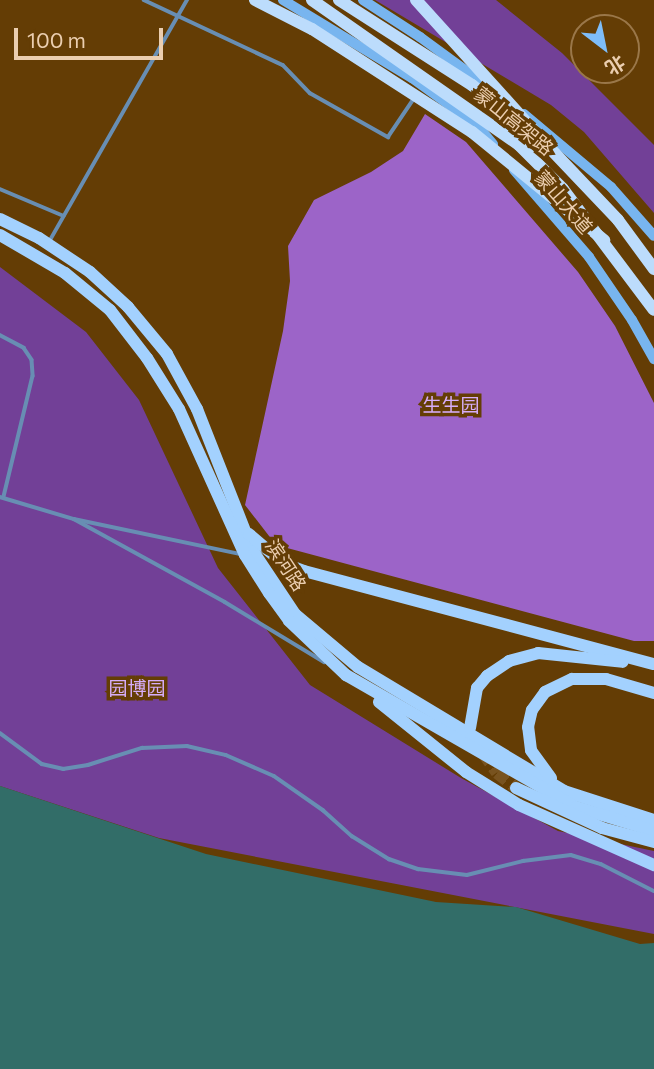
<!DOCTYPE html>
<meta charset="utf-8">
<style>
body{margin:0}
#map{position:relative;width:654px;height:1069px;overflow:hidden;background:#643d05;font-family:Commissioner,"Noto Sans SC",sans-serif}
div>[style]{position:absolute}
[style*='--x']{left:calc(var(--x)*1px);top:calc(var(--y)*1px);width:calc(var(--w)*1px);rotate:calc(var(--a)*1deg)}
.green>*{inset:0;background:#724097}
.forest>*{inset:0;background:#9c64c8}
.water>*{inset:0;background:#326d68}
.primary-tunnel>*{height:12px;margin-top:-6px;transform-origin:0;background:repeating-linear-gradient(90deg,#78531f 0 12px,transparent 0 18px)}
.service>*{height:3.5px;margin:-1.75px;padding:0 1.75px;transform-origin:1.75px;border-radius:1.75px;background:#688eb3}
.secondary>*{height:10px;margin:-5px;padding:0 5px;transform-origin:5px;border-radius:5px;background:#78b5ef}
.primary>*{height:12px;margin:-6px;padding:0 6px;transform-origin:6px;border-radius:6px;background:#a3d1fe}
.trunk>*{height:12px;margin:-6px;padding:0 6px;transform-origin:6px;border-radius:6px;background:#bcdcfc}
.trunk-bridge>*{height:12px;margin:-6px;padding:0 6px;transform-origin:6px;border-radius:6px;background:#bcdcfc}
span{translate:-50% -50%;white-space:nowrap;text-align:center;line-height:1.15;-webkit-text-stroke:7px #643d05;paint-order:stroke}
.street-label{font-size:19px;color:#ebceb0}
.park-label{font-size:19px;color:#d6aef9}
.north{position:absolute;left:570px;top:14px;width:70px;height:70px;box-sizing:border-box;background:#643d05;border:2px solid #9a7749;border-radius:50%;rotate:148deg;font-size:19px;font-weight:700;line-height:28px;text-align:center;color:#ebceb0}
.north::after{content:'';display:block;margin:auto;width:24px;height:32px;background:#7ebdf9;clip-path:polygon(50% 0,100% 100%,50% 72%,0 100%)}
.scale{position:absolute;left:14px;top:28px;width:149px;height:32px;box-sizing:border-box;border:4px solid #ebceb0;border-top:0;padding-left:9px;font-size:21px;line-height:24px;white-space:nowrap;color:#ebceb0;-webkit-text-stroke:5px #643d05;paint-order:stroke}
</style>
<div id="map">
<div class="green">
<i style="clip-path:polygon(375px 0,496px 0,562px 53px,654px 145px,654px 213px,584px 132px,551px 105px)"></i>
<i style="clip-path:polygon(0 267px,86px 332px,139px 400px,218px 568px,310px 685px,461px 778px,558px 831px,654px 851px,654px 934px,159px 838px,0 786px)"></i>
</div>
<div class="forest">
<i style="clip-path:polygon(425px 114px,466px 142px,578px 272px,615px 326px,654px 403px,654px 641px,634px 641px,276px 545px,245px 505px,283px 331px,290px 281px,288px 246px,314px 200px,371px 172px,403px 151px)"></i>
</div>
<div class="water">
<i style="clip-path:polygon(0 786px,206px 854px,436px 902px,516px 907px,640px 944px,654px 943px,654px 1069px,0 1069px)"></i>
</div>
<div class="primary-tunnel">
<i style="--x:483;--y:753;--w:24;--a:55"></i>
<i style="--x:497;--y:773;--w:24;--a:38"></i>
</div>
<div class="service">
<i style="--x:144;--y:0;--w:153;--a:25.1"></i>
<i style="--x:283;--y:65;--w:39;--a:46"></i>
<i style="--x:310;--y:93;--w:90;--a:29.4"></i>
<i style="--x:388;--y:137;--w:48;--a:-56"></i>
<i style="--x:0;--y:189;--w:69;--a:22.9"></i>
<i style="--x:49;--y:242;--w:279;--a:-60.3"></i>
<i style="--x:0;--y:335;--w:27;--a:28"></i>
<i style="--x:24;--y:348;--w:14;--a:56"></i>
<i style="--x:32;--y:360;--w:16;--a:86"></i>
<i style="--x:33;--y:376;--w:124;--a:103.5"></i>
<i style="--x:0;--y:497;--w:77;--a:16.6"></i>
<i style="--x:74;--y:519;--w:170;--a:11.9"></i>
<i style="--x:74;--y:519;--w:172;--a:28.8"></i>
<i style="--x:225;--y:602;--w:116;--a:31.2"></i>
<i style="--x:0;--y:733;--w:52;--a:36.4"></i>
<i style="--x:42;--y:764;--w:22;--a:13"></i>
<i style="--x:63;--y:769;--w:25;--a:-9"></i>
<i style="--x:88;--y:765;--w:57;--a:-17.5"></i>
<i style="--x:142;--y:748;--w:45;--a:-2.5"></i>
<i style="--x:187;--y:746;--w:40;--a:13"></i>
<i style="--x:226;--y:755;--w:52;--a:23.6"></i>
<i style="--x:274;--y:776;--w:60;--a:34.8"></i>
<i style="--x:323;--y:810;--w:39;--a:42"></i>
<i style="--x:352;--y:836;--w:44;--a:31.9"></i>
<i style="--x:389;--y:859;--w:31;--a:19"></i>
<i style="--x:418;--y:869;--w:49;--a:7"></i>
<i style="--x:467;--y:875;--w:58;--a:-14"></i>
<i style="--x:523;--y:861;--w:48;--a:-7.1"></i>
<i style="--x:571;--y:855;--w:31;--a:17"></i>
<i style="--x:601;--y:864;--w:59;--a:27"></i>
</div>
<div class="secondary">
<i style="--x:283;--y:0;--w:151;--a:31.2"></i>
<i style="--x:412;--y:78;--w:80;--a:35.9"></i>
<i style="--x:477;--y:125;--w:25;--a:50"></i>
<i style="--x:363;--y:0;--w:68;--a:33"></i>
<i style="--x:420;--y:37;--w:88;--a:36.2"></i>
<i style="--x:524;--y:114;--w:114;--a:40"></i>
<i style="--x:611;--y:187;--w:65;--a:48.7"></i>
<i style="--x:514;--y:170;--w:115;--a:49.2"></i>
<i style="--x:589;--y:257;--w:76;--a:55.7"></i>
<i style="--x:632;--y:320;--w:45;--a:60.6"></i>
</div>
<div class="primary">
<i style="--x:0;--y:219;--w:43;--a:26"></i>
<i style="--x:39;--y:238;--w:61;--a:33.7"></i>
<i style="--x:90;--y:272;--w:52;--a:42.6"></i>
<i style="--x:128;--y:307;--w:61;--a:50.3"></i>
<i style="--x:167;--y:354;--w:63;--a:61.4"></i>
<i style="--x:197;--y:409;--w:153;--a:68.5"></i>
<i style="--x:253;--y:551;--w:76;--a:56.3"></i>
<i style="--x:295;--y:614;--w:82;--a:40.1"></i>
<i style="--x:358;--y:667;--w:240;--a:31"></i>
<i style="--x:564;--y:791;--w:95;--a:17.9"></i>
<i style="--x:0;--y:235;--w:75;--a:30.3"></i>
<i style="--x:65;--y:273;--w:58;--a:39.4"></i>
<i style="--x:110;--y:310;--w:61;--a:52.4"></i>
<i style="--x:147;--y:358;--w:60;--a:57.9"></i>
<i style="--x:179;--y:409;--w:160;--a:65.7"></i>
<i style="--x:245;--y:555;--w:45;--a:57.7"></i>
<i style="--x:269;--y:593;--w:34;--a:54"></i>
<i style="--x:289;--y:621;--w:79;--a:43.5"></i>
<i style="--x:346;--y:675;--w:265;--a:29.9"></i>
<i style="--x:576;--y:807;--w:82;--a:17.1"></i>
<i style="--x:249;--y:534;--w:45;--a:40.5"></i>
<i style="--x:283;--y:563;--w:22;--a:21"></i>
<i style="--x:304;--y:571;--w:362;--a:14.9"></i>
<i style="--x:379;--y:702;--w:112;--a:38.8"></i>
<i style="--x:466;--y:772;--w:62;--a:31.9"></i>
<i style="--x:519;--y:805;--w:148;--a:24"></i>
<i style="--x:470;--y:728;--w:41;--a:-80.1"></i>
<i style="--x:477;--y:688;--w:16;--a:-50"></i>
<i style="--x:487;--y:676;--w:27;--a:-34"></i>
<i style="--x:509;--y:661;--w:30;--a:-15"></i>
<i style="--x:538;--y:653;--w:85;--a:6"></i>
<i style="--x:551;--y:778;--w:34;--a:-126"></i>
<i style="--x:531;--y:750;--w:23;--a:-97"></i>
<i style="--x:528;--y:727;--w:17;--a:-77"></i>
<i style="--x:532;--y:710;--w:22;--a:-54"></i>
<i style="--x:545;--y:692;--w:30;--a:-26"></i>
<i style="--x:572;--y:679;--w:34;--a:0"></i>
<i style="--x:606;--y:679;--w:50;--a:16.3"></i>
<i style="--x:516;--y:788;--w:95;--a:24.9"></i>
<i style="--x:602;--y:828;--w:54;--a:15.1"></i>
</div>
<div class="trunk">
<i style="--x:312;--y:0;--w:253;--a:35"></i>
<i style="--x:519;--y:145;--w:62;--a:45"></i>
<i style="--x:563;--y:189;--w:151;--a:53.1"></i>
<i style="--x:339;--y:0;--w:158;--a:32.6"></i>
<i style="--x:472;--y:85;--w:93;--a:38.5"></i>
<i style="--x:545;--y:143;--w:106;--a:46.5"></i>
<i style="--x:618;--y:220;--w:61;--a:53.7"></i>
</div>
<div class="trunk-bridge">
<i style="--x:255;--y:0;--w:64;--a:27"></i>
<i style="--x:312;--y:29;--w:190;--a:32.8"></i>
<i style="--x:472;--y:132;--w:171;--a:39.3"></i>
<i style="--x:416;--y:0;--w:193;--a:47.9"></i>
</div>
<div class="street-label">
<span style="left:514px;top:121px;rotate:39deg">蒙山高架路</span>
<span style="left:564px;top:202px;rotate:49deg">蒙山大道</span>
<span style="left:286px;top:565px;rotate:57deg">滨河路</span>
</div>
<div class="park-label">
<span style="left:451px;top:405px">生生园</span>
<span style="left:137px;top:688px">园博园</span>
</div>
<div class="north">北</div>
<div class="scale">100 m</div>
</div>
